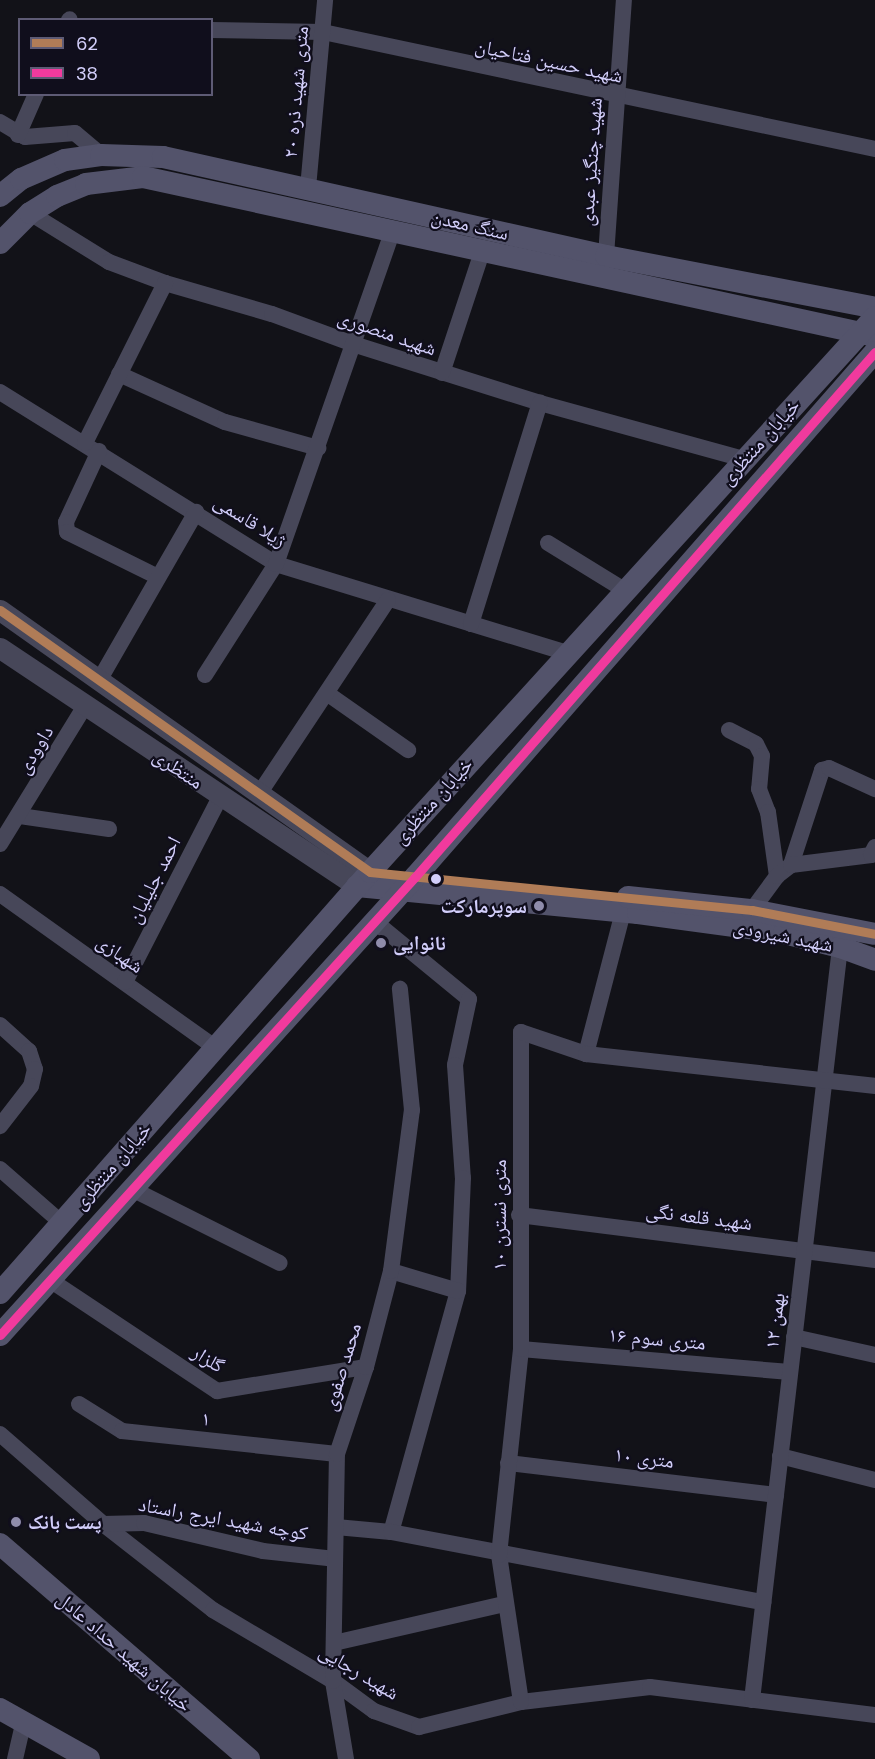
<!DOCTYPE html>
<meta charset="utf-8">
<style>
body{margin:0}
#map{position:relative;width:875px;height:1759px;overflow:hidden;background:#121218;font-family:Poppins,"Noto Naskh Arabic",sans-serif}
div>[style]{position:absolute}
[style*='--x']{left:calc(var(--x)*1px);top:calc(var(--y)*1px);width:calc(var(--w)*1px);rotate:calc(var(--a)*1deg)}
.minor>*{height:16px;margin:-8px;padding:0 8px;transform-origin:8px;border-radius:8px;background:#474759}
.tertiary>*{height:21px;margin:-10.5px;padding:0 10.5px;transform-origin:10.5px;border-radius:10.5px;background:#474759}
.secondary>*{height:22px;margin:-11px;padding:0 11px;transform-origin:11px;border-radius:11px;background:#53536b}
.bus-1>*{height:9px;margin:-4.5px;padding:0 4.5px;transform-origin:4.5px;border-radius:4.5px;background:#b07c57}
.bus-2>*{height:9px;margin:-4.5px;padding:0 4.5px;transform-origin:4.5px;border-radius:4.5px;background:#f13a9d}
.dots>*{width:16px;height:16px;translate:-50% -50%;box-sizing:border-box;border:3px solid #100e1c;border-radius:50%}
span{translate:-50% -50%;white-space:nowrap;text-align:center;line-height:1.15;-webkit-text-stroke:4.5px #100e1c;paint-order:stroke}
.street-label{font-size:20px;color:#d2cefa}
.poi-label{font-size:20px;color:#d2cefa;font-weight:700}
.right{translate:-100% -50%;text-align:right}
.left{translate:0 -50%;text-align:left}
.legend{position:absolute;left:18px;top:18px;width:195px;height:78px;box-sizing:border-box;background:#100e1c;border:2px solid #5e5b75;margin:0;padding:8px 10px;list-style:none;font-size:18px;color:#d2cefa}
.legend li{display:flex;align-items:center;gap:12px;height:30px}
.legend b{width:30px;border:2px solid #5e5b75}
</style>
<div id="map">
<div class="minor">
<i style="--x:69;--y:20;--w:1;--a:-45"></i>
<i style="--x:212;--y:30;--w:111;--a:1"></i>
<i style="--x:323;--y:32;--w:564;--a:11.97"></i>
<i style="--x:0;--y:122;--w:29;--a:31"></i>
<i style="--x:25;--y:137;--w:50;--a:-4.6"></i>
<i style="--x:75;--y:133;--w:34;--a:40"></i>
<i style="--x:18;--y:135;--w:45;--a:-66.3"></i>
<i style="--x:308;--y:188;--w:189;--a:-84.8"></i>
<i style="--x:30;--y:213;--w:93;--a:31.8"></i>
<i style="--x:109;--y:262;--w:60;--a:20.6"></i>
<i style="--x:165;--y:283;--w:111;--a:16.2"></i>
<i style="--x:272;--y:314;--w:86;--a:20.3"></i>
<i style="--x:353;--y:344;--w:196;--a:17.5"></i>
<i style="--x:540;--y:403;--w:212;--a:15.4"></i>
<i style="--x:606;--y:256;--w:257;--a:-86"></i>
<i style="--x:442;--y:373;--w:127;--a:-71.7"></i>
<i style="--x:119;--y:374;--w:116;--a:24.4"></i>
<i style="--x:225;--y:422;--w:97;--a:15.6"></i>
<i style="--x:0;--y:392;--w:325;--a:31.9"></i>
<i style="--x:276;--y:564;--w:307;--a:17"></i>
<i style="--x:85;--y:443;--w:179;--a:-63.4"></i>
<i style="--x:99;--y:451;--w:78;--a:114.9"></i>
<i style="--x:66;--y:522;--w:10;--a:84"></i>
<i style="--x:67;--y:532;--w:99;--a:26.3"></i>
<i style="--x:548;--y:543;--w:92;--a:31.6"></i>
<i style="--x:471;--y:624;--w:232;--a:-72.7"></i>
<i style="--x:205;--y:675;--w:132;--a:-57.4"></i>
<i style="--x:276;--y:564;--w:351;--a:-70.7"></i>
<i style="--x:100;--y:679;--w:193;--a:-60.1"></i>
<i style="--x:328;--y:694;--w:98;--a:35"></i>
<i style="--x:729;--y:730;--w:30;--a:27"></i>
<i style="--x:756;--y:744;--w:13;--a:63"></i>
<i style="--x:762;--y:756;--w:33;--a:95"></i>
<i style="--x:759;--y:789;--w:25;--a:69"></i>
<i style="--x:768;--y:812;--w:65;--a:82"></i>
<i style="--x:259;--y:794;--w:233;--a:-56.4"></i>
<i style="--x:20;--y:816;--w:90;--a:8.3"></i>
<i style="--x:0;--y:844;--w:162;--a:-58.4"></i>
<i style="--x:791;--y:865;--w:100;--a:-71.9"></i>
<i style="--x:822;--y:770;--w:7;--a:-16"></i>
<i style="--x:829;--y:768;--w:51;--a:24.5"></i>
<i style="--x:0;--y:894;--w:265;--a:35.5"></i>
<i style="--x:752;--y:910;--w:42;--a:-53.7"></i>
<i style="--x:777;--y:876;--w:18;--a:-38"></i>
<i style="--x:791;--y:865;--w:81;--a:-7.1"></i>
<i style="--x:871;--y:855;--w:9;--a:-63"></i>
<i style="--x:374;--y:921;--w:123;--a:39.4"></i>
<i style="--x:469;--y:999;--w:67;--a:102"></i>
<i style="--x:455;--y:1065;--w:113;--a:86"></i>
<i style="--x:463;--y:1178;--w:113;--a:92.5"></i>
<i style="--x:458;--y:1291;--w:250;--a:105.5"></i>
<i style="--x:125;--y:982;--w:208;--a:-62.8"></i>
<i style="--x:0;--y:1025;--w:39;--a:42"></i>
<i style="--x:29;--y:1051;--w:19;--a:72"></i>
<i style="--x:35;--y:1069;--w:17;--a:103"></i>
<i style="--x:31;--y:1086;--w:51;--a:127.8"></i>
<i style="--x:586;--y:1054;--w:147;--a:-75.4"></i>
<i style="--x:0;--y:1169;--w:82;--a:41.1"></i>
<i style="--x:132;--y:1189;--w:165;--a:26.6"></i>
<i style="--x:519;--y:1215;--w:359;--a:7.2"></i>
<i style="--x:391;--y:1271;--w:70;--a:16.6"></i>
<i style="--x:50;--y:1280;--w:201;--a:33.6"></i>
<i style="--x:217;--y:1391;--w:151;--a:-9.2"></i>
<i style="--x:794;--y:1337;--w:83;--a:12.5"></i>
<i style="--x:521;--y:1349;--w:270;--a:4.9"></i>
<i style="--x:79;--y:1404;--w:51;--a:32.1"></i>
<i style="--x:122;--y:1431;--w:216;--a:6.1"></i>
<i style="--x:0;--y:1434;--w:137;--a:41.1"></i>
<i style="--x:103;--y:1524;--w:140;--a:38"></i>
<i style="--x:213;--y:1610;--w:139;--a:30.6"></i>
<i style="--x:333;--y:1681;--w:51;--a:36.2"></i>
<i style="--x:374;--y:1711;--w:48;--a:19.6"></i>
<i style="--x:419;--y:1727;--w:105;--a:-13.8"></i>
<i style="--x:521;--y:1702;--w:130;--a:-6.6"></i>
<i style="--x:650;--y:1687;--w:227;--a:7.1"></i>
<i style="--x:780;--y:1456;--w:98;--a:14.2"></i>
<i style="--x:508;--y:1463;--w:270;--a:6.8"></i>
<i style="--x:103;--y:1524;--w:41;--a:-1.4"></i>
<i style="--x:144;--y:1523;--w:122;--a:13.2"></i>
<i style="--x:263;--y:1551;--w:72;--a:6.3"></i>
<i style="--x:336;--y:1527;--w:55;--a:5.2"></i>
<i style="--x:391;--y:1532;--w:379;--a:10.7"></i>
<i style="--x:334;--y:1643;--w:174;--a:-12.9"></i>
<i style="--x:752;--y:1700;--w:758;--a:-83.33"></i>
<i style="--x:521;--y:1702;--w:149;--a:-98.5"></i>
<i style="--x:499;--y:1555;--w:207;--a:-83.9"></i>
<i style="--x:521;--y:1349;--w:317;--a:-90"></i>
<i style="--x:521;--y:1032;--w:69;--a:18.7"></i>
<i style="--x:586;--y:1054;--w:291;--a:6.3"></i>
<i style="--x:15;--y:1759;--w:36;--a:-77"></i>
<i style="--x:346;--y:1759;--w:79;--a:-99.5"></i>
<i style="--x:333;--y:1681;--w:227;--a:-89"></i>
<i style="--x:337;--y:1454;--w:92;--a:-71.6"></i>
<i style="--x:366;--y:1367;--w:99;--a:-75.4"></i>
<i style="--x:391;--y:1271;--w:162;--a:-82.6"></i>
<i style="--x:412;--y:1110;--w:122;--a:-95.7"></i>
</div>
<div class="tertiary">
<i style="--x:0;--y:610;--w:453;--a:35.3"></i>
<i style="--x:0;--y:648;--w:429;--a:33.7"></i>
</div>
<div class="secondary">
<i style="--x:0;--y:196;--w:27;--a:-39"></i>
<i style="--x:21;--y:179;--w:48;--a:-23.4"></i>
<i style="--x:65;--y:160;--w:36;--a:-8"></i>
<i style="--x:101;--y:155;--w:62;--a:1.8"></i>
<i style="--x:163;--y:157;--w:454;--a:12.6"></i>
<i style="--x:606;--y:256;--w:274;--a:10.9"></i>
<i style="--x:0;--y:243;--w:42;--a:-45"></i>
<i style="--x:30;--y:213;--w:32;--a:-32"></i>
<i style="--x:57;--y:196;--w:31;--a:-22"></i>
<i style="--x:86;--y:184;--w:57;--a:-7"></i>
<i style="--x:143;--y:177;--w:744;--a:12.26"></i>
<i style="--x:357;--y:886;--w:282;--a:5.5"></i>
<i style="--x:638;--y:913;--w:147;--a:7.8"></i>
<i style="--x:784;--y:933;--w:58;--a:14"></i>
<i style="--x:840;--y:947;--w:37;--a:20"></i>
<i style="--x:628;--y:897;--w:125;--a:6"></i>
<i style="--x:752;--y:910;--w:125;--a:11"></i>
<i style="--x:0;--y:1293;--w:560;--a:-48.69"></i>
<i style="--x:370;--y:872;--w:750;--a:-47.7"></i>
<i style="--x:0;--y:1335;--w:618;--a:-47.82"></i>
<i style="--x:415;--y:877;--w:698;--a:-48.78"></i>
<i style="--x:0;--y:1544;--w:329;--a:40.8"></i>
<i style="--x:0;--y:1709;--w:102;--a:29.3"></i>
</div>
<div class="bus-1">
<i style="--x:0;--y:610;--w:453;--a:35.3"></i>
<i style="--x:370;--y:872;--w:384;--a:5.7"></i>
<i style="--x:752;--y:910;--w:125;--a:11"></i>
</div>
<div class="bus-2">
<i style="--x:0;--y:1335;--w:618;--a:-47.82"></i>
<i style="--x:415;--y:877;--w:698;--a:-48.78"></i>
</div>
<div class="dots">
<i style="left:436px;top:879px;background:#d2cefa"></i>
<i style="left:539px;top:906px;background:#8f8cab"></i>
<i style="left:381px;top:943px;background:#8f8cab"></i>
<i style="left:16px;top:1522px;background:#8f8cab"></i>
</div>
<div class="street-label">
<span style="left:549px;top:61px;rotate:12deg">شهید حسین فتاحیان</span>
<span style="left:296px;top:92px;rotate:-85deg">۲۰ متری شهید ذره</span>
<span style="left:591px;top:162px;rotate:-86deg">شهید چنگیز عبدی</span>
<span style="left:470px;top:225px;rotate:13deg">سنگ معدن</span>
<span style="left:387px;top:333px;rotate:19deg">شهید منصوری</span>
<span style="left:760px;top:442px;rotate:-48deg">خیابان منتظری</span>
<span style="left:250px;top:521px;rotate:32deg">ژیلا قاسمی</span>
<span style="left:35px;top:750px;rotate:-59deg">داوودی</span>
<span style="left:178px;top:769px;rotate:34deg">منتظری</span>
<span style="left:433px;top:801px;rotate:-48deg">خیابان منتظری</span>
<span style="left:154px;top:880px;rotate:-63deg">احمد جلیلیان</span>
<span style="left:783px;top:936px;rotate:11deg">شهید شیرودی</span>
<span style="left:120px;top:954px;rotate:35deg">شهبازی</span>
<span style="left:112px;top:1166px;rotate:-49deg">خیابان منتظری</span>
<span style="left:499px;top:1215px;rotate:-90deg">۱۰ متری نسترن</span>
<span style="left:699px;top:1217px;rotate:7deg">شهید قلعه نگی</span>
<span style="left:775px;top:1321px;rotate:-83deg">۱۲ بهمن</span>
<span style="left:657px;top:1339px;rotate:5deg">۱۶ متری سوم</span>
<span style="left:208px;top:1359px;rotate:32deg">گلزار</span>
<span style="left:342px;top:1367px;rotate:-73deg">محمد صفوی</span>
<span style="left:206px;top:1419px;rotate:6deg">۱</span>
<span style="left:644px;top:1458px;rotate:7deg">۱۰ متری</span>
<span style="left:223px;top:1519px;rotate:10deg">کوچه شهید ایرج راستاد</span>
<span style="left:124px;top:1652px;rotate:41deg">خیابان شهید حداد عادل</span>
<span style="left:359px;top:1672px;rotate:31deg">شهید رجایی</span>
</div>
<div class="poi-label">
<span class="right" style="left:527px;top:906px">سوپرمارکت</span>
<span class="left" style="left:393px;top:943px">نانوایی</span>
<span class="left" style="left:28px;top:1522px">پست بانک</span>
</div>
<ul class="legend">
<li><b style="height:8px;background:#b07c57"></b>62</li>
<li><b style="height:8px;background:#f13a9d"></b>38</li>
</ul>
</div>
